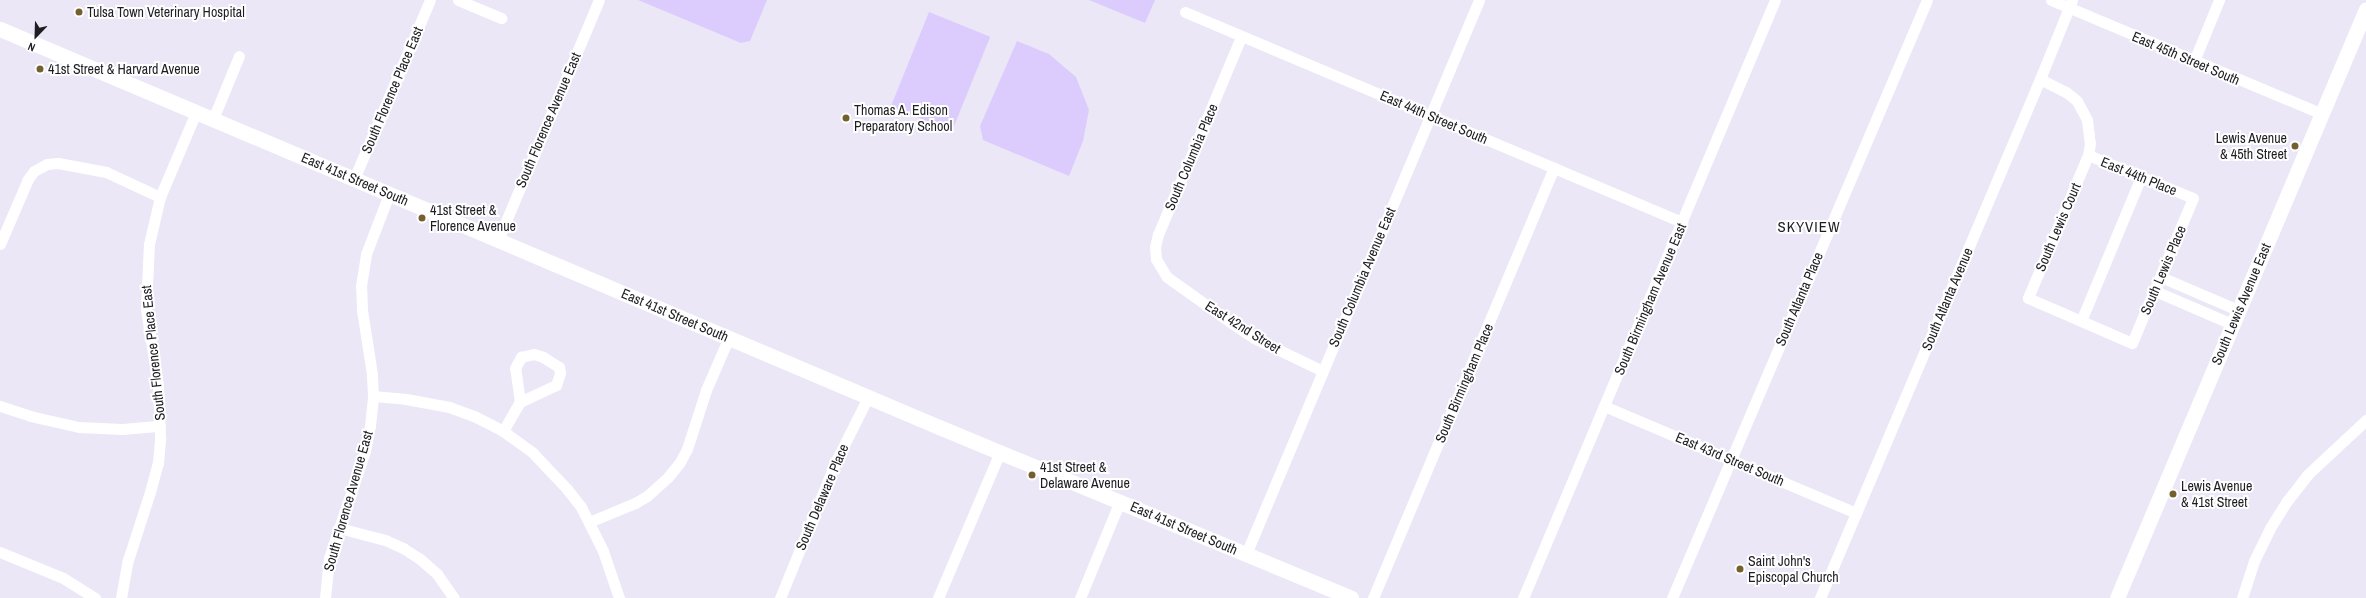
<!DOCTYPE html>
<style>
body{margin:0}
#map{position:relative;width:2366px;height:598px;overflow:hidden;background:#ebe7f7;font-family:"Archivo Narrow",sans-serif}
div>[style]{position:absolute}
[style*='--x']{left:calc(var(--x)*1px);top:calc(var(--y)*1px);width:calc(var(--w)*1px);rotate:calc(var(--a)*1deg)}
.green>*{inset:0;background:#dcccfd;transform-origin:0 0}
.street>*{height:11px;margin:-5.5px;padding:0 5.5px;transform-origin:5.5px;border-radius:5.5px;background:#fff}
.secondary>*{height:15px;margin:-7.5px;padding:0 7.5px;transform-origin:7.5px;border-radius:7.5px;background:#fff}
.dots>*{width:11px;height:11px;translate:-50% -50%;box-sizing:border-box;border:2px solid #fff;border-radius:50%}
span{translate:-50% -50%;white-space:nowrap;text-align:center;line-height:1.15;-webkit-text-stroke:4px #fff;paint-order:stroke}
.poi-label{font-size:14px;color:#1e1d22}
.left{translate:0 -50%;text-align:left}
.right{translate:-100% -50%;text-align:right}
.street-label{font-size:14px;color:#1e1d22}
.neighbourhood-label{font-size:15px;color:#1e1d22;letter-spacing:1px}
.north{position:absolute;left:16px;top:16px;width:40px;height:40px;-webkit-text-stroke:3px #fff;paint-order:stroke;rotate:203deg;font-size:11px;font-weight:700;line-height:16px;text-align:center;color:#1e1d22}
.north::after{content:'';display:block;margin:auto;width:14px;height:18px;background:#1e1d22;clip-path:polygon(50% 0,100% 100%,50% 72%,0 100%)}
</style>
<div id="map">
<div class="green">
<i style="clip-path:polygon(638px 0,767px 0,750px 41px,741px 43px)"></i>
<i style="clip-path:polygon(1089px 0,1155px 0,1145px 23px)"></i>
<i style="left:929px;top:12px;width:66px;height:102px;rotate:22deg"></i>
<i style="clip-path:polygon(1017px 41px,1049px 54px,1076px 77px,1089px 110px,1083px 141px,1069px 176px,983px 140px,980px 126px)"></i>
</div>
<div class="street">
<i style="--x:458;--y:0;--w:47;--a:22.7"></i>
<i style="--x:2051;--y:0;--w:294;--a:22.8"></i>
<i style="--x:1185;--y:12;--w:540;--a:22.91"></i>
<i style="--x:1241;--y:37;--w:214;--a:112.8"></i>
<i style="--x:1158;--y:234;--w:13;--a:103"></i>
<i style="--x:1155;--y:247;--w:12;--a:85"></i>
<i style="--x:1156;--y:259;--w:21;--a:59"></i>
<i style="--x:1167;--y:277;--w:81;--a:35.5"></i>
<i style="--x:1233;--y:324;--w:25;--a:34"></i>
<i style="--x:1254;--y:338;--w:76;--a:25.6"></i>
<i style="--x:2194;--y:61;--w:66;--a:-67.7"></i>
<i style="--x:2040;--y:79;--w:29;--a:27"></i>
<i style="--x:2066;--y:92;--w:14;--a:39"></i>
<i style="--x:2077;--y:101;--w:21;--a:62"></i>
<i style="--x:2087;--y:120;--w:23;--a:83"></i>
<i style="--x:2090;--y:143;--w:12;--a:99"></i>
<i style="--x:2088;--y:155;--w:155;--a:112.8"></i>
<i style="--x:2028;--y:298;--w:113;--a:23.4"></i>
<i style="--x:2132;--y:343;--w:157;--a:-67.2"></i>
<i style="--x:2193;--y:198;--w:113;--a:-157.7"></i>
<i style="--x:213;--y:119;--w:68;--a:-67.6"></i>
<i style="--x:354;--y:179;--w:194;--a:-67"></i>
<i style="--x:498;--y:240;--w:260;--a:-67.2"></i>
<i style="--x:0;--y:244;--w:71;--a:-66.7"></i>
<i style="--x:28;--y:179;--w:10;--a:-53"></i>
<i style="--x:34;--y:171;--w:15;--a:-28"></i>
<i style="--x:47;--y:164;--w:11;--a:-5"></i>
<i style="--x:58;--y:163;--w:49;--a:10.6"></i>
<i style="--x:106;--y:172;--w:60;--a:24.8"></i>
<i style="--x:2161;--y:277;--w:84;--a:23.2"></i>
<i style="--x:2155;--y:291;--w:84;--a:23.2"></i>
<i style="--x:2081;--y:321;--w:156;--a:-67.4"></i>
<i style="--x:373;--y:396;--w:33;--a:5"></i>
<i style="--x:406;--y:399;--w:44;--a:10.5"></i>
<i style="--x:449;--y:407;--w:27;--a:20"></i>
<i style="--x:474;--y:416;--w:33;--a:27"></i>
<i style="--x:503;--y:431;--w:36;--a:36"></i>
<i style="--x:532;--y:452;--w:51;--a:46.6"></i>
<i style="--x:567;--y:489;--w:23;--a:52"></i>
<i style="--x:581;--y:507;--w:49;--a:63.4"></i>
<i style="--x:603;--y:551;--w:50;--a:71.2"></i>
<i style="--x:0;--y:406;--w:32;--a:18"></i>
<i style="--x:30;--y:416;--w:50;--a:12.7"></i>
<i style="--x:79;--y:427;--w:43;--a:2.7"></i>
<i style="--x:122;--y:429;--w:38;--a:-5"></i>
<i style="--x:1604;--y:406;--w:274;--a:23"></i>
<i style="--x:503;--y:431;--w:34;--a:-60"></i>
<i style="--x:520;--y:402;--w:34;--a:-98"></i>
<i style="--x:515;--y:368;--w:13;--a:-61"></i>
<i style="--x:521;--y:357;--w:13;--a:-13"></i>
<i style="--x:534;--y:354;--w:9;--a:18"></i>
<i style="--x:543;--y:357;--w:19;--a:32"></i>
<i style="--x:559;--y:367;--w:6;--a:81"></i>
<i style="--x:560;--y:373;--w:13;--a:108"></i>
<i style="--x:556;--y:385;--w:40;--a:155"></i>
<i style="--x:589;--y:522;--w:50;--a:-22.4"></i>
<i style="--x:635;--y:503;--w:14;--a:-30"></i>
<i style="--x:647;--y:496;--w:28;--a:-42"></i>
<i style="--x:668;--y:477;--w:19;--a:-51"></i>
<i style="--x:680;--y:462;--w:15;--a:-62"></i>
<i style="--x:687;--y:449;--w:62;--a:-72.1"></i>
<i style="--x:706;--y:390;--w:58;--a:-66.5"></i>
<i style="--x:339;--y:528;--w:48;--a:14.6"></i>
<i style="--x:385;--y:540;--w:20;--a:24"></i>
<i style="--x:403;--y:548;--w:20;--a:33"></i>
<i style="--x:420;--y:559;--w:23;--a:41"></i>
<i style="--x:437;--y:574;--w:29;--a:55"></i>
<i style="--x:0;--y:552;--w:68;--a:22.4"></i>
<i style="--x:63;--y:578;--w:38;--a:32"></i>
<i style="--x:1246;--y:554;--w:601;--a:-67.19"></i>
<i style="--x:121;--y:598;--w:39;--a:-80"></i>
<i style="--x:128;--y:560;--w:71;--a:-72.1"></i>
<i style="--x:150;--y:492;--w:30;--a:-75"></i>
<i style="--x:158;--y:463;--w:25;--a:-85"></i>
<i style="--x:160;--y:438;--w:53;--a:-92.2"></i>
<i style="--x:158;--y:385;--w:77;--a:-99"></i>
<i style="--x:146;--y:309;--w:65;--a:-87.4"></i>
<i style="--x:149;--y:244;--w:48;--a:-76.8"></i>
<i style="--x:160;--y:197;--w:92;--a:-67"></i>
<i style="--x:325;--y:598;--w:40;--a:-84.3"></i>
<i style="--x:329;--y:558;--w:113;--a:-71.4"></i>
<i style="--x:365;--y:451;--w:25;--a:-79"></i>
<i style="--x:370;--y:426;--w:30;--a:-84"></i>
<i style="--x:373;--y:396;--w:22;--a:-93"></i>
<i style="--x:372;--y:374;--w:65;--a:-98.9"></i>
<i style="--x:362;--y:310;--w:24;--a:-92"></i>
<i style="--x:361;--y:286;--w:32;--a:-81"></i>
<i style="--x:366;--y:254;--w:64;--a:-69"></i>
<i style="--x:780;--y:598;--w:148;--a:-67.8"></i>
<i style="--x:836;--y:461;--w:72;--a:-63.4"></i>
<i style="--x:938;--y:598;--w:159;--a:-67"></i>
<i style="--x:1080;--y:598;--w:105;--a:-67.6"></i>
<i style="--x:1373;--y:598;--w:467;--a:-67.2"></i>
<i style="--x:1523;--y:598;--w:649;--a:-67.15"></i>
<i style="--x:1672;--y:598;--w:650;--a:-66.91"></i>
<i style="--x:1820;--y:598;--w:564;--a:-67.03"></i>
<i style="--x:2040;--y:79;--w:85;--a:-67.9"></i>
<i style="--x:2242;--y:598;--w:39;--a:-72"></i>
<i style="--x:2254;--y:561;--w:37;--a:-64"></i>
<i style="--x:2270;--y:528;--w:32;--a:-58"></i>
<i style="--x:2287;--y:501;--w:33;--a:-52"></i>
<i style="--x:2307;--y:475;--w:81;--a:-43"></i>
</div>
<div class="secondary">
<i style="--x:0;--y:29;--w:1020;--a:22.97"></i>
<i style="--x:939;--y:427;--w:446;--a:22.5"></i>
<i style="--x:2117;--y:598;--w:639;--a:-67.08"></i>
</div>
<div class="dots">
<i style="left:79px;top:12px;background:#73602e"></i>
<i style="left:40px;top:69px;background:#73602e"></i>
<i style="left:846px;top:118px;background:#73602e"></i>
<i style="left:2295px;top:146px;background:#73602e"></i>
<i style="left:422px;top:218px;background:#73602e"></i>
<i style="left:1032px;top:475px;background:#73602e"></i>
<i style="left:2173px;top:494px;background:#73602e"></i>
<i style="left:1740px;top:569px;background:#73602e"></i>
</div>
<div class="poi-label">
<span class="left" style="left:87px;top:12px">Tulsa Town Veterinary Hospital</span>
<span class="left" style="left:48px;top:69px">41st Street &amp; Harvard Avenue</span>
<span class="left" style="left:854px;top:118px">Thomas A. Edison<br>Preparatory School</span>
<span class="right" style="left:2287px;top:146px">Lewis Avenue<br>&amp; 45th Street</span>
<span class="left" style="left:430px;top:218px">41st Street &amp;<br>Florence Avenue</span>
<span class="left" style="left:1040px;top:475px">41st Street &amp;<br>Delaware Avenue</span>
<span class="left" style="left:2181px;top:494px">Lewis Avenue<br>&amp; 41st Street</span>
<span class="left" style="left:1748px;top:569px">Saint John's<br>Episcopal Church</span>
</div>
<div class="street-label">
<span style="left:2186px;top:58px;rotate:23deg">East 45th Street South</span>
<span style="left:392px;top:90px;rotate:-67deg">South Florence Place East</span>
<span style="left:1434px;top:117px;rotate:23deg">East 44th Street South</span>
<span style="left:548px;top:120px;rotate:-67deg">South Florence Avenue East</span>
<span style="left:1191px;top:157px;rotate:-67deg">South Columbia Place</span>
<span style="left:2139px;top:176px;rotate:22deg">East 44th Place</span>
<span style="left:355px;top:179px;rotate:23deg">East 41st Street South</span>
<span style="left:2058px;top:227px;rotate:-67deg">South Lewis Court</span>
<span style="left:2163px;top:270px;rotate:-67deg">South Lewis Place</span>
<span style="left:1362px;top:277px;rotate:-67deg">South Columbia Avenue East</span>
<span style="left:1650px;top:299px;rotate:-67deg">South Birmingham Avenue East</span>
<span style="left:1799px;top:299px;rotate:-67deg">South Atlanta Place</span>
<span style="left:1947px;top:299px;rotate:-67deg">South Atlanta Avenue</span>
<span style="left:2241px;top:304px;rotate:-67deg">South Lewis Avenue East</span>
<span style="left:675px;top:315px;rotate:23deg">East 41st Street South</span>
<span style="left:1243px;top:327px;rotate:32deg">East 42nd Street</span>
<span style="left:153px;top:353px;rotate:-96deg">South Florence Place East</span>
<span style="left:1464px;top:383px;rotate:-67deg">South Birmingham Place</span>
<span style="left:1730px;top:459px;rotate:23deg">East 43rd Street South</span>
<span style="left:822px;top:497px;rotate:-67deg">South Delaware Place</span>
<span style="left:348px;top:501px;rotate:-74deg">South Florence Avenue East</span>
<span style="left:1184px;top:528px;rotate:23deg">East 41st Street South</span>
</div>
<div class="neighbourhood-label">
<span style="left:1809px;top:227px">SKYVIEW</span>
</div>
<div class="north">N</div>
</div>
